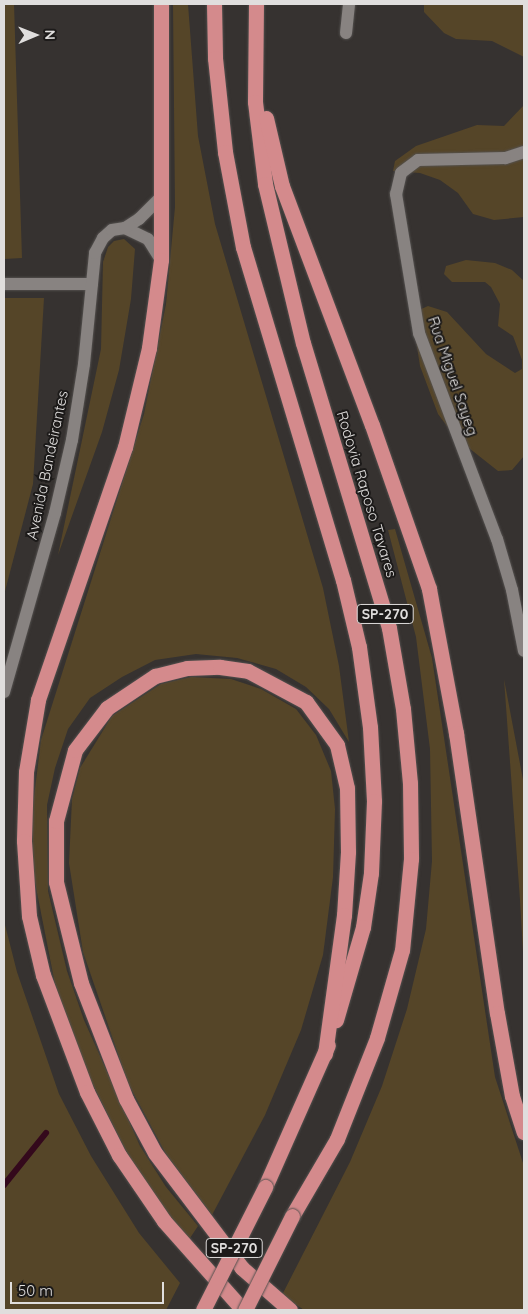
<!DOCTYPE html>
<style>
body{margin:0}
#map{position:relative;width:528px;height:1314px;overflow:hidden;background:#363230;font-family:Quicksand,sans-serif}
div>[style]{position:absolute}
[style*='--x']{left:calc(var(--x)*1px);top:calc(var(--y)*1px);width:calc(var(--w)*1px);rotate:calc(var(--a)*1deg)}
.green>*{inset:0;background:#554528}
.stream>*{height:6px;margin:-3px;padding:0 3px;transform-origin:3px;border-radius:3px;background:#34091c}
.roads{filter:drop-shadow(0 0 1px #54514f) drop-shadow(0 0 1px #54514f)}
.minor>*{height:12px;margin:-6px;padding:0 6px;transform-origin:6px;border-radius:6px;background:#888381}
.highway>*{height:15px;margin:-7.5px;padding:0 7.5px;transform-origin:7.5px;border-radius:7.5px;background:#d48a8c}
.bridges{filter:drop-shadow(0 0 1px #54514f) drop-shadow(0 0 1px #54514f)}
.highway-bridge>*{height:15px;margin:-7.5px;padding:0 7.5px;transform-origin:7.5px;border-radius:7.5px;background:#d48a8c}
span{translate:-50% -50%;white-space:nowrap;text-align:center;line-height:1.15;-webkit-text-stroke:4px #1c1a19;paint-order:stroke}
.shield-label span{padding:1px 4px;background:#1c1a19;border:1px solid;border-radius:4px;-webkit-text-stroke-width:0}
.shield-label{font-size:14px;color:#e0dedd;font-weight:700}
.street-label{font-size:15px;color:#e0dedd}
.frame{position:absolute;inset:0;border:5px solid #e0dedd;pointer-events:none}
.north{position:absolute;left:10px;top:10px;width:50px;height:50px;-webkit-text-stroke:4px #1c1a19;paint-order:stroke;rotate:89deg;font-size:14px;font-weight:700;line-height:20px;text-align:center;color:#e0dedd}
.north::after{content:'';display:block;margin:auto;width:18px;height:22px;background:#e0dedd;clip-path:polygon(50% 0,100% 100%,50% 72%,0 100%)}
.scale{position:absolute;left:10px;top:1282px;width:154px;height:22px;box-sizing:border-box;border:2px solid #e0dedd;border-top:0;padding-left:6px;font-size:15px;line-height:18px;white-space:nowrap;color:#e0dedd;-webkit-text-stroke:4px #1c1a19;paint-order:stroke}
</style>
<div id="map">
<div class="green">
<i style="clip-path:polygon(4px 4px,14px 4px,22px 258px,4px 259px)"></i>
<i style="clip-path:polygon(173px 4px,188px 4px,198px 136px,215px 224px,323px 588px,339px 666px,349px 742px,329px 709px,306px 687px,276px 669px,237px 658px,196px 654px,155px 660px,122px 677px,90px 698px,68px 729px,55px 768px,47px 805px,48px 891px,67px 971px,84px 1020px,140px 1146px,166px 1187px,198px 1226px,188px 1241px,136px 1171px,90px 1079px,55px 984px,32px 867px,33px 805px,41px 740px,144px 414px,166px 304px,175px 207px)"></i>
<i style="clip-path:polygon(424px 4px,524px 4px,524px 57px,492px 41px,456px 39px,444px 33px,424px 12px)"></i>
<i style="clip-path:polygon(524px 105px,524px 217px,494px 220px,473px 214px,458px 193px,440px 180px,420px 173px,393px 171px,395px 161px,416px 146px,477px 125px,504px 126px)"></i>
<i style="clip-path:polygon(124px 239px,135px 249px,131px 299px,119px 370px,102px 432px,58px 555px,101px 349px,103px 262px,108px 247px,114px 241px)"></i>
<i style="clip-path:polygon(466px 260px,495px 263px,512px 270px,524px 281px,524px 456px,512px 470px,498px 471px,455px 437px,438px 414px,420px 366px,414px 328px,417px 311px,428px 306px,447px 312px,486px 354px,515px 373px,522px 369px,522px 360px,513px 336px,498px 326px,500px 304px,491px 287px,485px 282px,452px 282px,444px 274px,446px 266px)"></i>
<i style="clip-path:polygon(4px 298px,44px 298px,33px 484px,4px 595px)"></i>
<i style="clip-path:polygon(395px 529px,432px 658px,495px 1077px,524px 1166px,524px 1310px,304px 1310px,282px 1295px,350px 1162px,382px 1086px,407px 1009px,426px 929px,432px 861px,430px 749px,416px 637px,388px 530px)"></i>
<i style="clip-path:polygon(191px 677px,231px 679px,261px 689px,296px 709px,316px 735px,331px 771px,335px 809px,333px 877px,323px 955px,301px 1030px,265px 1115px,212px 1215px,166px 1154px,128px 1083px,83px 952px,69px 863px,72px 799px,80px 768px,112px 716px,161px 684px)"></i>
<i style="clip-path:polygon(504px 679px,524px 785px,524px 970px,520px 900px)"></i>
<i style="clip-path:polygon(4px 921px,17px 972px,59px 1094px,91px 1156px,139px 1233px,180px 1283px,166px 1310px,4px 1310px)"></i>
</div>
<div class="stream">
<i style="--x:4;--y:1185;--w:67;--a:-51.1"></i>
</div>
<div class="roads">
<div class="minor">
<i style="--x:346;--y:33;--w:29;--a:-84"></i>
<i style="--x:524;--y:152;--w:20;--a:162"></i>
<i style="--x:505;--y:158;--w:87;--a:178.7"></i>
<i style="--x:418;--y:160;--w:21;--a:143"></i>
<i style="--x:401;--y:173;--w:22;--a:103"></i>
<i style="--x:396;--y:194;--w:141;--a:80.6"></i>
<i style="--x:419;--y:333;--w:220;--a:69.3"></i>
<i style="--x:497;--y:539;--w:53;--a:73.6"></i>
<i style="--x:512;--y:590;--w:62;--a:78.9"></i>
<i style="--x:125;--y:228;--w:25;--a:26"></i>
<i style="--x:148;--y:239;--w:25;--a:58"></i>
<i style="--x:4;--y:284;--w:88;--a:0"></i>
<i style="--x:4;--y:692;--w:186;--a:-74.1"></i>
<i style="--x:55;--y:513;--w:75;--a:-76.9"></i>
<i style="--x:72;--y:440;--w:77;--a:-81"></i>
<i style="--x:84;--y:364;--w:112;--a:-84.3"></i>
<i style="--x:95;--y:253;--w:17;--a:-62"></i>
<i style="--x:103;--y:238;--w:12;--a:-42"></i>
<i style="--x:112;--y:230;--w:13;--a:-9"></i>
<i style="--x:125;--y:228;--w:17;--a:-33"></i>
<i style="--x:139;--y:219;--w:33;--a:-45"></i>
</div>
<div class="highway">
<i style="--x:161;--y:4;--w:256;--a:90"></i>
<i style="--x:161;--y:260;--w:89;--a:97.8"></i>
<i style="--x:149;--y:348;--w:102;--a:103.6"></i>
<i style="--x:125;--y:447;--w:268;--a:109"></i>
<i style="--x:38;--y:700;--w:73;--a:99.5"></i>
<i style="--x:26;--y:772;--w:69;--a:91.7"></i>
<i style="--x:24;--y:841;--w:75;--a:86.2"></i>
<i style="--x:29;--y:916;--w:61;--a:76.7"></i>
<i style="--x:43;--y:975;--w:125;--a:69.4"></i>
<i style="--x:87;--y:1092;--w:71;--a:63.1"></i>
<i style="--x:119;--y:1155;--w:80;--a:55.7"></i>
<i style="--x:164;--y:1221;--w:119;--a:48.4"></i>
<i style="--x:214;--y:4;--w:54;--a:88.9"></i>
<i style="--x:215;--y:58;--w:95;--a:83.9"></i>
<i style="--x:225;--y:152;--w:97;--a:79.3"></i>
<i style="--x:243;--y:247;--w:348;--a:73.3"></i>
<i style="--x:343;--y:580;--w:69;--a:76.6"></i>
<i style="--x:359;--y:647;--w:81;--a:82.2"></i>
<i style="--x:370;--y:727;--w:74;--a:86.9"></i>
<i style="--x:374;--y:801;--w:72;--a:92.4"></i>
<i style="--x:371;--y:873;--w:55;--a:98.4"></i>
<i style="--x:363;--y:927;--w:97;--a:106.2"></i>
<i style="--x:256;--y:4;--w:98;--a:90.6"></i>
<i style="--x:255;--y:102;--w:83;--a:83"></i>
<i style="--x:265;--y:184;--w:163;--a:76.6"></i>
<i style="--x:303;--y:343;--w:298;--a:73.2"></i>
<i style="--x:389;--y:628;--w:82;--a:80.2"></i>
<i style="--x:403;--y:709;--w:74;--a:84.6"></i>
<i style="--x:410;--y:783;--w:76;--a:89.2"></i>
<i style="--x:411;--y:859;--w:91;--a:95.6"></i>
<i style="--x:402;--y:950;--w:91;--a:105.9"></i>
<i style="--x:377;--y:1038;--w:109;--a:111.6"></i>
<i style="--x:337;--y:1139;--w:89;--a:120.3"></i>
<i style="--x:266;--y:118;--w:70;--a:76.8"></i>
<i style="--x:282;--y:186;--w:255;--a:69.4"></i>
<i style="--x:372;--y:425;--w:174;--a:70.8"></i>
<i style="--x:429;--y:589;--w:147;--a:79.4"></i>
<i style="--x:456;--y:733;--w:283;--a:81.7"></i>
<i style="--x:497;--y:1013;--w:84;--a:79.8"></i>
<i style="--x:512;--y:1096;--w:38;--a:72"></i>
<i style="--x:265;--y:1187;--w:155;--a:-66.1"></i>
<i style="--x:290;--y:1310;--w:64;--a:-138.8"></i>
<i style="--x:242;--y:1268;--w:144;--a:-127.1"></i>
<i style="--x:155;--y:1153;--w:61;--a:-118.2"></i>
<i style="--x:126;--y:1099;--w:124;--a:-111.2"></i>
<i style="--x:81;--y:983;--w:104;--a:-103.9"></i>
<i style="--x:56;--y:882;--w:61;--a:-90"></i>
<i style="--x:56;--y:821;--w:73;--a:-75"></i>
<i style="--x:75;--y:750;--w:53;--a:-52.7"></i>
<i style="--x:107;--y:708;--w:58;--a:-33.7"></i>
<i style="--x:155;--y:676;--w:33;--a:-14"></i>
<i style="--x:187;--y:668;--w:33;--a:-2"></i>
<i style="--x:220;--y:667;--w:28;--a:8"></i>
<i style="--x:248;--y:671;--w:66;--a:28.1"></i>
<i style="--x:306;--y:702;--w:53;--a:54.2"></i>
<i style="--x:337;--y:745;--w:44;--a:76.9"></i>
<i style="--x:347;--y:788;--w:64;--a:89.1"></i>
<i style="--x:348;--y:852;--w:63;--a:93.6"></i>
<i style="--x:344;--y:915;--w:140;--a:97.8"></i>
</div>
</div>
<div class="bridges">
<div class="highway-bridge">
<i style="--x:203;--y:1310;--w:138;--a:-63.2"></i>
<i style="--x:245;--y:1310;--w:105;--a:-63.4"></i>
</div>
</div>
<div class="shield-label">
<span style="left:385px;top:614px">SP-270</span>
<span style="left:234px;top:1248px">SP-270</span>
</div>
<div class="street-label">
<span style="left:453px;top:376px;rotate:71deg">Rua Miguel Sayeg</span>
<span style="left:47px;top:465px;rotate:-78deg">Avenida Bandeirantes</span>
<span style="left:367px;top:494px;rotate:73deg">Rodovia Raposo Tavares</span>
</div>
<div class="frame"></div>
<div class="north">N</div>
<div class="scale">50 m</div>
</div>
